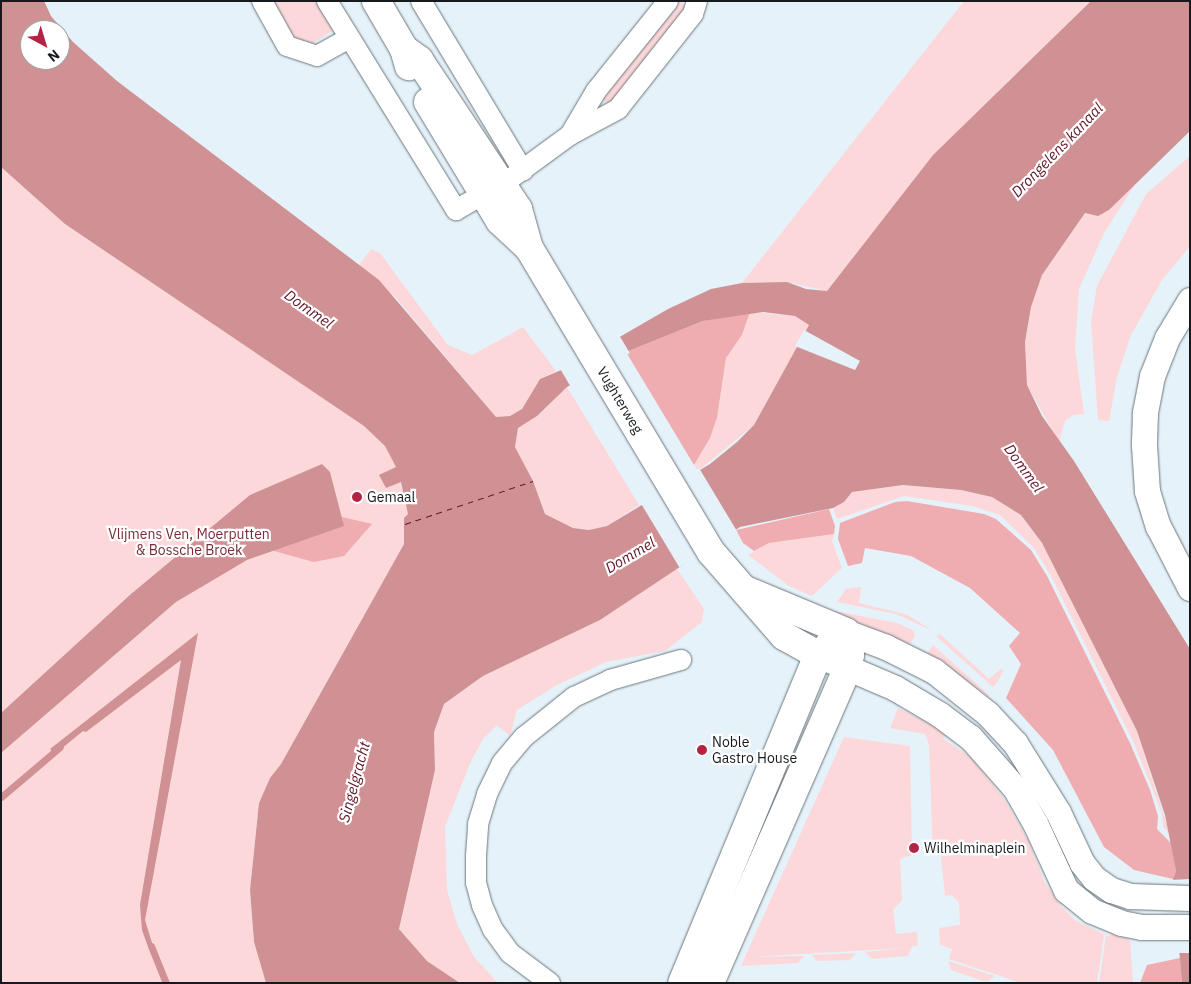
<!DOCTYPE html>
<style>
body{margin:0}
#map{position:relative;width:1191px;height:984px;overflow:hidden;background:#e6f2f9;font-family:"IBM Plex Sans",sans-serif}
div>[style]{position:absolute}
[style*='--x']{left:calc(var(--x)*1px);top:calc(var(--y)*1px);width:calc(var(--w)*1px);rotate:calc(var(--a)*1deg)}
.green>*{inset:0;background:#fcd8da}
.forest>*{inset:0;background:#efadb2}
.water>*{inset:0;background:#d09195}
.pier>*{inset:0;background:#e6f2f9;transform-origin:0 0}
.stream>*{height:7px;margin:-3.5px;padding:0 3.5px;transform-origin:3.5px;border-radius:3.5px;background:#d09195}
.ferry>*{height:1px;margin-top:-0.5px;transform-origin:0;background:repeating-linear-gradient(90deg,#601524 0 6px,transparent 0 11px)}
.roads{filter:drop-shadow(0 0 1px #6b767c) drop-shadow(0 0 1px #6b767c)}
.minor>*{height:20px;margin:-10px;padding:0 10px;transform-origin:10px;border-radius:10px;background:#fff}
.tertiary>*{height:25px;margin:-12.5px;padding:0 12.5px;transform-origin:12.5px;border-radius:12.5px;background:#fff}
.secondary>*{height:28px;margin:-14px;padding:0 14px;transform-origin:14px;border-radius:14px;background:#fff}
.dots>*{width:14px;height:14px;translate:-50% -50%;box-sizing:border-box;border:2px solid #fff;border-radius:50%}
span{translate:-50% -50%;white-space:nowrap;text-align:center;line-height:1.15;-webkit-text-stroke:4.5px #fff;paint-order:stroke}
.street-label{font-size:14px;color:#161a1d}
.poi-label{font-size:14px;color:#161a1d}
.left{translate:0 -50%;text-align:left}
.park-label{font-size:14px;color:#792c38}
.water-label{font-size:15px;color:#601524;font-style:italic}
.frame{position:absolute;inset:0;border:2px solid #161a1d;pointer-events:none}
.north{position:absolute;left:20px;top:20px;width:50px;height:50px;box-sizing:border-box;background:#fff;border:1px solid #a2a3a5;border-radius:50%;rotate:141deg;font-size:14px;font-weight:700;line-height:20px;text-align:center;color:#161a1d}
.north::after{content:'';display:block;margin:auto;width:18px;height:22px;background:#b42244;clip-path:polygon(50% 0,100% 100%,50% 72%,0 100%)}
</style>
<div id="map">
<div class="green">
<i style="clip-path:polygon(270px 1px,317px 1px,334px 30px,310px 45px,293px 39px)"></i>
<i style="clip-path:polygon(677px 1px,687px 6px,685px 11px,610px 105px,602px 99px)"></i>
<i style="clip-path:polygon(964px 1px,1091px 1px,933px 155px,827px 291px,787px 282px,742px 283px)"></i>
<i style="clip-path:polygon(1190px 156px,1190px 246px,1162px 280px,1131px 335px,1117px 377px,1109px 421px,1098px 420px,1091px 321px,1097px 286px,1146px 194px)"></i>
<i style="clip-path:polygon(1px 167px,65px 224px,365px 426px,386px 446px,396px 467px,390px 470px,401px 482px,408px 514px,404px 518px,404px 544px,281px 764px,270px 778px,259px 803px,250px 890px,254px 941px,266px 983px,1px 983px)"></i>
<i style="clip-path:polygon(1138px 180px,1104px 233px,1079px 289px,1075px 348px,1084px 414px,1073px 415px,1065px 421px,1059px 442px,1027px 385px,1025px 342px,1031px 307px,1042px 275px,1085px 213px,1098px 215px,1109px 210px)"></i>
<i style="clip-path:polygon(371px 249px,380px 253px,448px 345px,472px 355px,523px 327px,556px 371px,540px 379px,522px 409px,510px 416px,496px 417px,396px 298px,359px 265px)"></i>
<i style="clip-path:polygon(750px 312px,795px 316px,809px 325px,754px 425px,698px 471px,694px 465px,710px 438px,717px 418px,726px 358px,742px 335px)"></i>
<i style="clip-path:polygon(567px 387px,639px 505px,607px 526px,589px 530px,573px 528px,545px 514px,533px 481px,515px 447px,518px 428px,537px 416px)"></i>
<i style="clip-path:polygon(903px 485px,961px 490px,992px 497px,1021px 515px,1042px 543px,1137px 731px,1170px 834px,1163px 827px,1162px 813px,1133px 741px,1052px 578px,1034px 548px,1000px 515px,972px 506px,904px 496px,837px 519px,833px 508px,844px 502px,852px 492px)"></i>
<i style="clip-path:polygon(834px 534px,832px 541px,842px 568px,812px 596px,789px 586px,748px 555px,769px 543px)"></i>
<i style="clip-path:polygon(676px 567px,704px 609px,702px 622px,665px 651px,606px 662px,555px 686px,517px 710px,510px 736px,497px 725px,483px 739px,471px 761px,445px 827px,447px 890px,457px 924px,474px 957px,498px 983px,460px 983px,427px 961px,399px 929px,435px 770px,434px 732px,444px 704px,483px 676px,600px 620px)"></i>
<i style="clip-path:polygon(861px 587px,859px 603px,908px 615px,933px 631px,896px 614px,837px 602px,846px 589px)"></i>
<i style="clip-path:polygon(824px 609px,897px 623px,914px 631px,915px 636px,910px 644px)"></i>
<i style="clip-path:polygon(940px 634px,989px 679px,1002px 668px,1003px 672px,996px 684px,993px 687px,936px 636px)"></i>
<i style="clip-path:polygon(933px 645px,989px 695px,989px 697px,927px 654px)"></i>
<i style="clip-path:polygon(898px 708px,950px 734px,942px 738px,972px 758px,1005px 800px,1028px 840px,1045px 883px,1061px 906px,1076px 921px,1104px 934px,1097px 983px,1021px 983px,949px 959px,952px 949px,940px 945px,939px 928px,960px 925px,959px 902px,951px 895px,945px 896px,941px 856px,933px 854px,929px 745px,925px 734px,890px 728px)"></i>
<i style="clip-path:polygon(844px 737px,910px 746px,912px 855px,900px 859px,902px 901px,893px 909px,896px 934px,917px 932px,918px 946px,912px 946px,908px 956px,872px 959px,865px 952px,906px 948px,751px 957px,804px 956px,798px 963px,741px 966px)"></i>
<i style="clip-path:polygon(1111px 932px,1130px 940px,1133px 983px,1099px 983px,1106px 935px,1110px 937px)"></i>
<i style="clip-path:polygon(856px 953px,850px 960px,816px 961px,812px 955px)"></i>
<i style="clip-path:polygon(948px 961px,995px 976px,986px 982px,951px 970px)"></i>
</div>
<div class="forest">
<i style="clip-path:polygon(750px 312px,742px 335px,726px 358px,717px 418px,710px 438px,694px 465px,626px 352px,703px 321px)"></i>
<i style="clip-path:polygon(907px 501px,984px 514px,996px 519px,1031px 550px,1047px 576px,1130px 743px,1150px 790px,1158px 816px,1157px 829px,1171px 843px,1176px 871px,1173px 879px,1134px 870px,1104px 847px,1053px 750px,1006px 698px,1021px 664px,1009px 646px,1020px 633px,970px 588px,911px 556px,865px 548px,862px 563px,848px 566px,838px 539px,840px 523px,895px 502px)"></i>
<i style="clip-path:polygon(829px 509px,835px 526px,834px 534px,769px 543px,754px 551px,743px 543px,736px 530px)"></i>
<i style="clip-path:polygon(342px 517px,372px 524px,344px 556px,314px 562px,270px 550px,343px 526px)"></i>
<i style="clip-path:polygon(1180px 958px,1182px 983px,1140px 983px,1147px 965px)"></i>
</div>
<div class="water">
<i style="clip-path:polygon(evenodd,1px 1px,44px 1px,51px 16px,73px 42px,117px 81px,379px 280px,496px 417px,510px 416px,522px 409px,540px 379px,566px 368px,668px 309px,711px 289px,742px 283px,787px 282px,806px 289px,827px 291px,933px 155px,1091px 1px,1190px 1px,1190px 131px,1109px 210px,1098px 216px,1085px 213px,1042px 275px,1031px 307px,1025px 342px,1027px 385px,1042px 416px,1074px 461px,1190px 649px,1190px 983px,1182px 983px,1173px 879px,1176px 871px,1165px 815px,1137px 731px,1042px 543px,1021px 515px,992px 497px,961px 490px,903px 485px,852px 492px,844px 502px,833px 508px,740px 527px,600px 620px,483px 676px,444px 704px,434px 732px,435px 770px,399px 929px,427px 961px,460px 983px,266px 983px,254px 942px,250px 890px,259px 803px,270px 778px,281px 764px,404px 544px,404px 518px,408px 514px,401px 482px,386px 488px,379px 475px,396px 467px,385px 446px,364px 426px,65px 224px,1px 167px,1px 1px,30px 30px,60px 30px,60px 60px,30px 60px,30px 30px,1px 1px,763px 312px,795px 316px,809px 325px,754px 425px,737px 442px,710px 464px,607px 526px,589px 530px,573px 528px,545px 514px,533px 481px,515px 447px,518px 428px,537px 416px,567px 387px,626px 352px,703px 321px,763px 312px)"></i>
<i style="clip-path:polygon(322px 464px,330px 472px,344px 526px,247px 560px,176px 602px,1px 753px,1px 713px,131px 594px,250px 495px)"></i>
<i style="clip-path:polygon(198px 633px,145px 920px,156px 956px,148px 947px,142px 930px,140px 905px,181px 660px,86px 732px,83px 731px,55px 754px,50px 749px)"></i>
</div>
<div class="pier">
<i style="clip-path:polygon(804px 330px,860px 361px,855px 370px,795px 346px)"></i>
<i style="left:619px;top:335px;width:21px;height:68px;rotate:59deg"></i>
<i style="left:699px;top:468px;width:75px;height:68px;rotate:59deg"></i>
<i style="clip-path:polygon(1190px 879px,1190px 953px,1177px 953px,1170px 880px)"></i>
</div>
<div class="stream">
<i style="--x:1;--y:797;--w:77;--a:-40.3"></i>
<i style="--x:151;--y:946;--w:40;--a:68"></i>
</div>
<div class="ferry">
<i style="--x:405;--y:524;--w:135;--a:-18.6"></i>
</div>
<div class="roads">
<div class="minor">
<i style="--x:262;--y:1;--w:51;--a:60.9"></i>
<i style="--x:287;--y:46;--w:32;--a:18"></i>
<i style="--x:317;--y:56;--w:37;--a:-29"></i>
<i style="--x:327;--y:1;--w:246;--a:58.3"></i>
<i style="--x:456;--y:210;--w:30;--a:-30"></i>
<i style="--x:421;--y:1;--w:198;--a:59"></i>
<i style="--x:570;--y:135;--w:51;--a:-59.4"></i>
<i style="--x:596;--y:91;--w:115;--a:-51.3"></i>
<i style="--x:503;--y:184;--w:83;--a:-36.2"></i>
<i style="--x:570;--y:135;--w:55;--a:-28.4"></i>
<i style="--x:618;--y:109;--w:121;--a:-51.7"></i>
<i style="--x:693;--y:14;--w:14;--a:-73"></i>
<i style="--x:550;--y:983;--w:50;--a:-143.1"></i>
<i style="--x:510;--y:953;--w:29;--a:-126"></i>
<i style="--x:493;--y:930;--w:27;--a:-114"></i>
<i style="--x:482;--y:905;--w:23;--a:-105"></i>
<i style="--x:476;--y:883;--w:27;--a:-90"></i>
<i style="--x:476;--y:856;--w:32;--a:-86"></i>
<i style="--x:478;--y:824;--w:31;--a:-73"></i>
<i style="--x:487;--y:794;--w:34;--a:-64"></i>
<i style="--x:502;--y:763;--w:34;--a:-50"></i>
<i style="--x:524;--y:737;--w:64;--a:-38.7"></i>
<i style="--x:574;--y:697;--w:40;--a:-25"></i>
<i style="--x:610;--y:680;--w:74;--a:-15.7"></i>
</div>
<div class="tertiary">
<i style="--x:1190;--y:300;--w:44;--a:121.2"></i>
<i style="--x:1167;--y:338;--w:41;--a:111.5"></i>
<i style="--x:1152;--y:376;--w:38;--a:101"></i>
<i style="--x:1145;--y:413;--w:32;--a:92"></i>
<i style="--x:1144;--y:445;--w:46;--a:86.3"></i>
<i style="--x:1147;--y:491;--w:37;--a:73"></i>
<i style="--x:1158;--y:526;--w:70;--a:62.7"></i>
<i style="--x:1190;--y:898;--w:60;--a:-178.1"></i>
<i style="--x:1130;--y:896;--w:20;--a:-162"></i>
<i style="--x:1111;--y:890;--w:21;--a:-145"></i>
<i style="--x:1094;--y:878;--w:19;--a:-129"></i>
<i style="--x:1082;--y:863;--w:56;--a:-115.2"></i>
<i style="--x:1058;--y:812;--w:81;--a:-121.9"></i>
<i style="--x:1015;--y:743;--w:40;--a:-133"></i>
<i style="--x:988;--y:714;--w:69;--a:-141.5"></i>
<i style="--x:934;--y:671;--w:54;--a:-153.4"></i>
<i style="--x:886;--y:647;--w:43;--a:-159.4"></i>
<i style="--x:846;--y:632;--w:24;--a:147"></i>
<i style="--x:826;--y:645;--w:13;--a:129"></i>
<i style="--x:818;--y:655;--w:84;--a:23.2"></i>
<i style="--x:895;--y:688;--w:51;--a:30.6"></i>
<i style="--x:939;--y:714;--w:39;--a:37"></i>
<i style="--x:970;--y:737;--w:68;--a:48.6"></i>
<i style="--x:1015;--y:788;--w:40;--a:60.3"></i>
<i style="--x:1035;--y:823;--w:74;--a:65.2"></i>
<i style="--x:1066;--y:890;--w:33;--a:39"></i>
<i style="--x:1092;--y:911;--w:31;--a:22"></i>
<i style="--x:1121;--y:923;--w:20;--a:11"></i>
<i style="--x:1141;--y:927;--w:49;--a:0"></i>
</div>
<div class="secondary">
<i style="--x:376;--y:1;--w:56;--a:59.7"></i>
<i style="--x:404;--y:49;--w:18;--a:74"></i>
<i style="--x:404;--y:49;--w:19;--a:36"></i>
<i style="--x:419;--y:60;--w:179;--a:56.4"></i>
<i style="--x:518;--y:209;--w:41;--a:74.2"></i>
<i style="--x:529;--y:248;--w:354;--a:59.1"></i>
<i style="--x:711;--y:552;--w:111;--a:49"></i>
<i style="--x:784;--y:636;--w:39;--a:29"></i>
<i style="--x:818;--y:655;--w:355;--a:112.5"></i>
<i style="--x:428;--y:102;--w:139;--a:58.8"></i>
<i style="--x:500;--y:221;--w:40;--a:43"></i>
<i style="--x:710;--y:983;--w:345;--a:-66.4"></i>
<i style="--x:848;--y:667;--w:12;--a:-81"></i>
<i style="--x:850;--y:655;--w:23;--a:-100"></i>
<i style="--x:846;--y:632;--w:106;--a:-157.3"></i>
</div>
</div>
<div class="dots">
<i style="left:357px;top:497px;background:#b42244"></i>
<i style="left:702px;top:750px;background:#b42244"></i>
<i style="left:914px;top:848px;background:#b42244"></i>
</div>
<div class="street-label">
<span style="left:620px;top:400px;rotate:59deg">Vughterweg</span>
</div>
<div class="poi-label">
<span class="left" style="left:367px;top:497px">Gemaal</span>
<span class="left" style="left:712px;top:750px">Noble<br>Gastro House</span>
<span class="left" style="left:924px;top:848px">Wilhelminaplein</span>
</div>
<div class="park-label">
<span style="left:189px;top:542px">Vlijmens Ven, Moerputten<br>&amp; Bossche Broek</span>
</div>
<div class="water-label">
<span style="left:1057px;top:150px;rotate:-46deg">Drongelens kanaal</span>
<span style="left:309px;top:309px;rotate:35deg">Dommel</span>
<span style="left:1024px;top:468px;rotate:54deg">Dommel</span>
<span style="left:630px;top:555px;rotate:-31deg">Dommel</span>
<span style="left:354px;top:782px;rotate:-75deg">Singelgracht</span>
</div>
<div class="frame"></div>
<div class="north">N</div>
</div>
